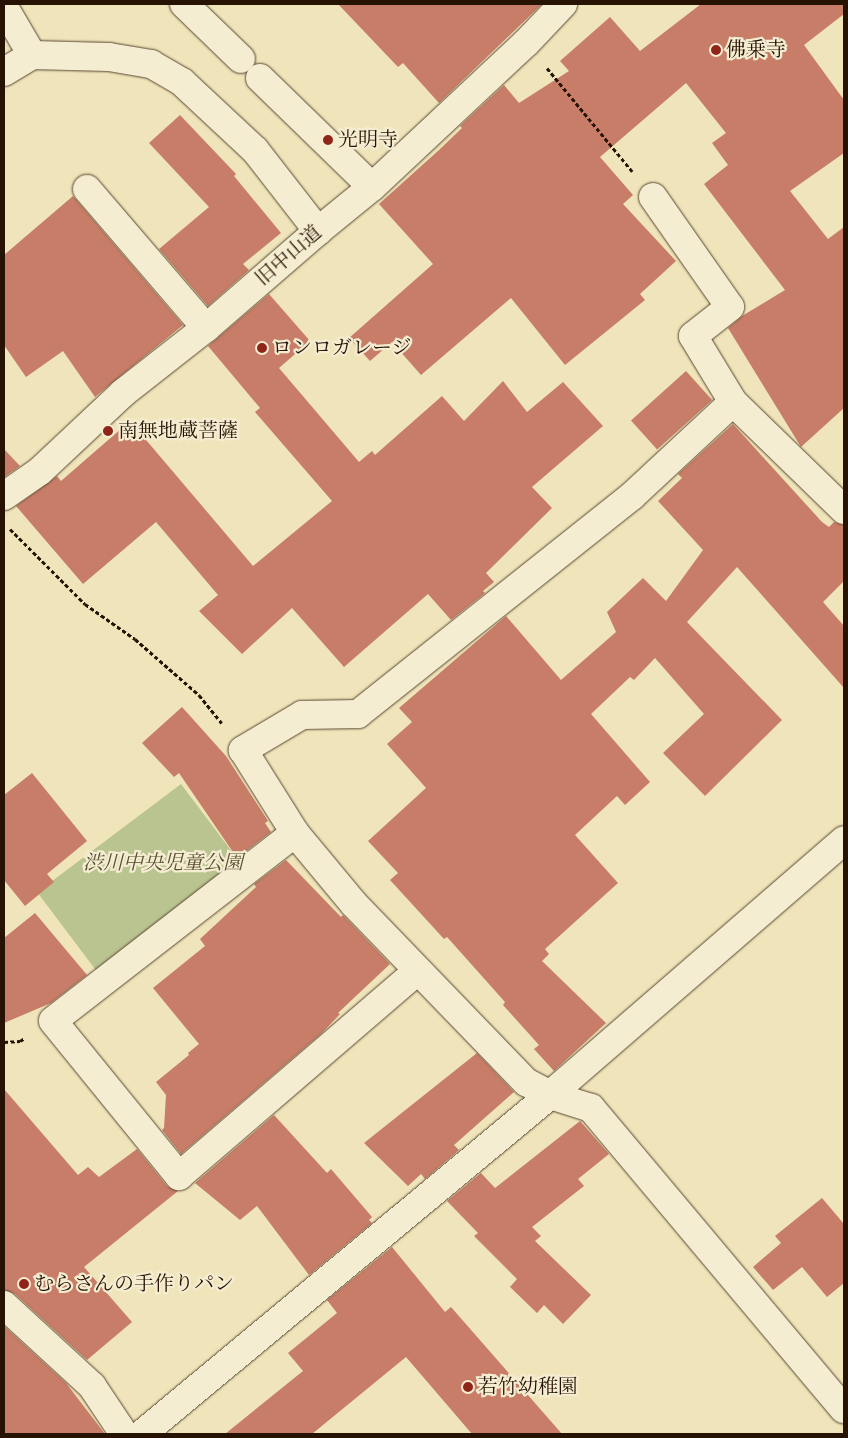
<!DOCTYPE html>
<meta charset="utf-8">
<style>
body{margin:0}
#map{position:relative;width:848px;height:1438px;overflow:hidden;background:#f0e4ba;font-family:"Libre Bodoni","Noto Serif JP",serif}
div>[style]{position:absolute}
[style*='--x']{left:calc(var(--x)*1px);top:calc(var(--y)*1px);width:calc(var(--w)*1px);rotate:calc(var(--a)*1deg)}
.green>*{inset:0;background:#bac490;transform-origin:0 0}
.building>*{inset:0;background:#c77d68;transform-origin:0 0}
.path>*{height:3px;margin-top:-1.5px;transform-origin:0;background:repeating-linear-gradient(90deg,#271303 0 4px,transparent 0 6.5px)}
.roads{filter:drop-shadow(0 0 1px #594731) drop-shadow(0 0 1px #594731)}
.minor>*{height:28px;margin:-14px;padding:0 14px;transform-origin:14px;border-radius:14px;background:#f5edd2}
.dots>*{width:14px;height:14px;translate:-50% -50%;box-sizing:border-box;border:2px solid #f5edd2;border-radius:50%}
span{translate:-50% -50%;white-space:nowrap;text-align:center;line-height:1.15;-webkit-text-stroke:4.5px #f5edd2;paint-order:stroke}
.poi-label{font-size:20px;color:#271303}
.left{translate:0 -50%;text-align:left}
.street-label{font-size:20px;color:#271303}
.park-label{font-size:20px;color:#5a5134;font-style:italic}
.frame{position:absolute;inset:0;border:5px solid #271303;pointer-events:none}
</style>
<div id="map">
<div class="green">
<i style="left:181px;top:784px;width:101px;height:180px;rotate:53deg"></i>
</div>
<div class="building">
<i style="clip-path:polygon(338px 4px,542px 4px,439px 103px,403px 63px,398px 67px)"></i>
<i style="clip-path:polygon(701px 4px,844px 4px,844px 14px,804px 45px,844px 100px,844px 153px,790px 191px,828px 239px,844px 227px,844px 408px,801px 447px,728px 328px,742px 316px,785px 290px,704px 184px,728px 165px,712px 143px,726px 133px,686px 83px,600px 157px,633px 195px,623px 204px,676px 261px,640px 294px,645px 300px,565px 365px,511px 298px,421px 375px,392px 342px,370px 361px,349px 338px,433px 264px,379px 204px,439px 150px,462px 128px,460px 126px,504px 85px,519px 103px,569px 71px,560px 61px,610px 17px,640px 51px)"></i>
<i style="clip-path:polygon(180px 115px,236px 174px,234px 176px,281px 233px,243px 264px,249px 270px,208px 306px,159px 249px,209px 207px,149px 143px)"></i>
<i style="clip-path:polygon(73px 196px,183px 325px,95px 397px,63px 351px,26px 377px,4px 345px,4px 255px)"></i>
<i style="clip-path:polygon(269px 294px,310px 341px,279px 368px,359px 462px,372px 451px,375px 455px,442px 396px,464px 421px,503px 381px,527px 412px,563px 382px,603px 426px,532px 487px,552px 508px,486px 573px,494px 582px,483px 591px,485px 593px,451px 620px,428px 594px,344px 667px,292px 608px,242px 654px,199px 611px,218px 595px,156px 522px,83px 584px,16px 506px,57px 476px,61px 481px,130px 421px,253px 566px,332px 501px,255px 412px,260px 408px,208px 346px)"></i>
<i style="left:686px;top:371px;width:39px;height:74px;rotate:48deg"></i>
<i style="clip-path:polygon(733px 424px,822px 522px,829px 527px,834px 522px,844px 525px,844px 581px,823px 602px,844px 626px,844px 688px,737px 567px,687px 622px,782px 720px,705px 796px,663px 753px,704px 714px,655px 658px,634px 680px,630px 677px,591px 714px,650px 782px,625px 805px,617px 796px,575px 835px,618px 883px,545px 949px,549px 954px,542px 961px,606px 1023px,554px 1071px,534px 1049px,539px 1045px,503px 1005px,505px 1002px,447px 937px,444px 939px,390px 880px,398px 873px,368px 841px,426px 788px,387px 744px,412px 722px,399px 708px,506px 616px,561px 680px,616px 632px,607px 612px,643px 578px,666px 601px,703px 550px,658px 501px,682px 478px,678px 474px)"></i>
<i style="clip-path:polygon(4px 449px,20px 466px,4px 477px)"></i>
<i style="clip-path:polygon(182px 707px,226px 756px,268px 821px,265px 823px,271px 832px,237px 858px,179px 773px,174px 777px,142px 743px)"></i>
<i style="clip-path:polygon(32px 773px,87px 841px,47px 874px,54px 882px,25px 906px,4px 880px,4px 795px)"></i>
<i style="clip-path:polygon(286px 860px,341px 917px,343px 915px,390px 964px,338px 1013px,340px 1014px,322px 1033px,181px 1154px,162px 1130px,164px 1128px,166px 1095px,156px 1082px,189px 1055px,188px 1053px,199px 1044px,153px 988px,205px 946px,200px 939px,256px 887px,254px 884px)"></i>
<i style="clip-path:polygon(35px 913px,87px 975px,51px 1003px,4px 1023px,4px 938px)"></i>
<i style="clip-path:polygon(477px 1053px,514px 1092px,454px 1145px,459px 1150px,425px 1179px,421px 1174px,408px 1186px,364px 1143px)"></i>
<i style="clip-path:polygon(4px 1089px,78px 1175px,88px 1167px,99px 1177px,137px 1149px,167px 1186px,178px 1191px,84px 1267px,132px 1322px,87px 1360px,15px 1294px,4px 1290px)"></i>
<i style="clip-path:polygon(274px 1115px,327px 1173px,331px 1169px,372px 1217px,369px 1220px,372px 1223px,309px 1275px,257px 1206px,240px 1220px,195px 1183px)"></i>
<i style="clip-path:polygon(580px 1121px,609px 1154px,578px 1179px,584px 1186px,532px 1227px,541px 1236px,535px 1241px,591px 1295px,563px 1324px,544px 1305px,537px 1313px,510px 1287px,517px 1279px,474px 1236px,478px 1233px,447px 1201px,481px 1173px,495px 1188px)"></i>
<i style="clip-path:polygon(822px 1198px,844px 1224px,844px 1283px,827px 1297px,802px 1267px,773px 1290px,753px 1267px,781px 1243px,775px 1236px)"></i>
<i style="clip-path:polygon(392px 1247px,445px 1312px,451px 1307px,562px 1434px,472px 1434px,406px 1357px,312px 1434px,225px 1434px,303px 1371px,288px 1353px,337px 1313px,327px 1300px)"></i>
<i style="clip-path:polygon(4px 1326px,66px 1383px,105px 1434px,4px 1434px)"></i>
</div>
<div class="path">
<i style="--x:547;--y:68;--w:134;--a:50.5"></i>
<i style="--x:10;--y:529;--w:106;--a:45"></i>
<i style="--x:85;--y:604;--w:61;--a:35"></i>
<i style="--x:135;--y:639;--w:85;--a:41.2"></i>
<i style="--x:199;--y:695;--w:36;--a:51"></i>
<i style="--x:4;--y:1042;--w:16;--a:-4"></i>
<i style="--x:20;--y:1041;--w:6;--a:-31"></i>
</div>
<div class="roads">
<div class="minor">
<i style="--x:184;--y:4;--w:79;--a:44"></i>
<i style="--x:4;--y:7;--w:56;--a:59.7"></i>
<i style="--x:4;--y:72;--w:33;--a:-31"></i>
<i style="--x:32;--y:55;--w:77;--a:1.5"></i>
<i style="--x:109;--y:57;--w:43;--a:9.5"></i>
<i style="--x:151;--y:64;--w:36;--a:30"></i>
<i style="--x:182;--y:82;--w:100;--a:43"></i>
<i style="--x:255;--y:150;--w:103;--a:52.1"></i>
<i style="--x:260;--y:78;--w:156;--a:44.2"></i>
<i style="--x:87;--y:189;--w:183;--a:49.4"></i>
<i style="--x:653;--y:197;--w:134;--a:55"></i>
<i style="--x:730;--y:307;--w:47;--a:141.9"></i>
<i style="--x:693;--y:336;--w:77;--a:58.8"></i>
<i style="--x:733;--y:402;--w:155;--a:44.2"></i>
<i style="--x:733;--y:402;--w:138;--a:137.1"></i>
<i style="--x:632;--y:496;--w:350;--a:141.5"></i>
<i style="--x:358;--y:714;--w:56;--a:179"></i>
<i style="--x:302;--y:715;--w:69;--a:149.3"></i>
<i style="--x:243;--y:750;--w:98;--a:57.9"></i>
<i style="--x:295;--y:833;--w:92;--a:50.3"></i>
<i style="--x:354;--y:904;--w:248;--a:46"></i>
<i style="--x:526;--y:1082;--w:27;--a:28"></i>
<i style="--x:550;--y:1095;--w:43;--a:17.6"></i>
<i style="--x:591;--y:1108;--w:393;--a:50"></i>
<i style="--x:4;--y:496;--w:44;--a:-34.8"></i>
<i style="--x:40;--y:471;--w:114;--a:-43.2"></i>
<i style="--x:123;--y:393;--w:105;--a:-38.1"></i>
<i style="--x:206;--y:328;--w:148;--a:-40.9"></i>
<i style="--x:318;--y:231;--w:70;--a:-39.2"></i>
<i style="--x:372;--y:187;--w:211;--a:-43.1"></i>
<i style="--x:526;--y:43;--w:54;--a:-46.5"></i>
<i style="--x:295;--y:833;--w:306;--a:142.2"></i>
<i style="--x:53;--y:1021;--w:200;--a:50.9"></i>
<i style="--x:179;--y:1176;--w:314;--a:-40.7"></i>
<i style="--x:4;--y:1305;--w:120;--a:42.6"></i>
<i style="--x:92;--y:1386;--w:58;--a:56.3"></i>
<i style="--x:142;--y:1434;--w:530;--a:-39.72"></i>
<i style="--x:550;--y:1095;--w:389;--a:-40.9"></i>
</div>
</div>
<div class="dots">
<i style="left:716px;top:50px;background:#8f2418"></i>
<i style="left:328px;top:140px;background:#8f2418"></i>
<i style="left:262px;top:348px;background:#8f2418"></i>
<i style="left:108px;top:431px;background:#8f2418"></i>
<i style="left:24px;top:1284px;background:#8f2418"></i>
<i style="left:468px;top:1387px;background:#8f2418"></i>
</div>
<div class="poi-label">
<span class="left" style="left:726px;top:50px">佛乗寺</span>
<span class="left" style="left:338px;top:140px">光明寺</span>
<span class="left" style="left:272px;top:348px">ロンロガレージ</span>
<span class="left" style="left:118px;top:431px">南無地蔵菩薩</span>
<span class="left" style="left:34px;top:1284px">むらさんの手作りパン</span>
<span class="left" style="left:478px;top:1387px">若竹幼稚園</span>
</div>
<div class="street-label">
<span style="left:289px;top:256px;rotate:-41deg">旧中山道</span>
</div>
<div class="park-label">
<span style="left:163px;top:863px">渋川中央児童公園</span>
</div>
<div class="frame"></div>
</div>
